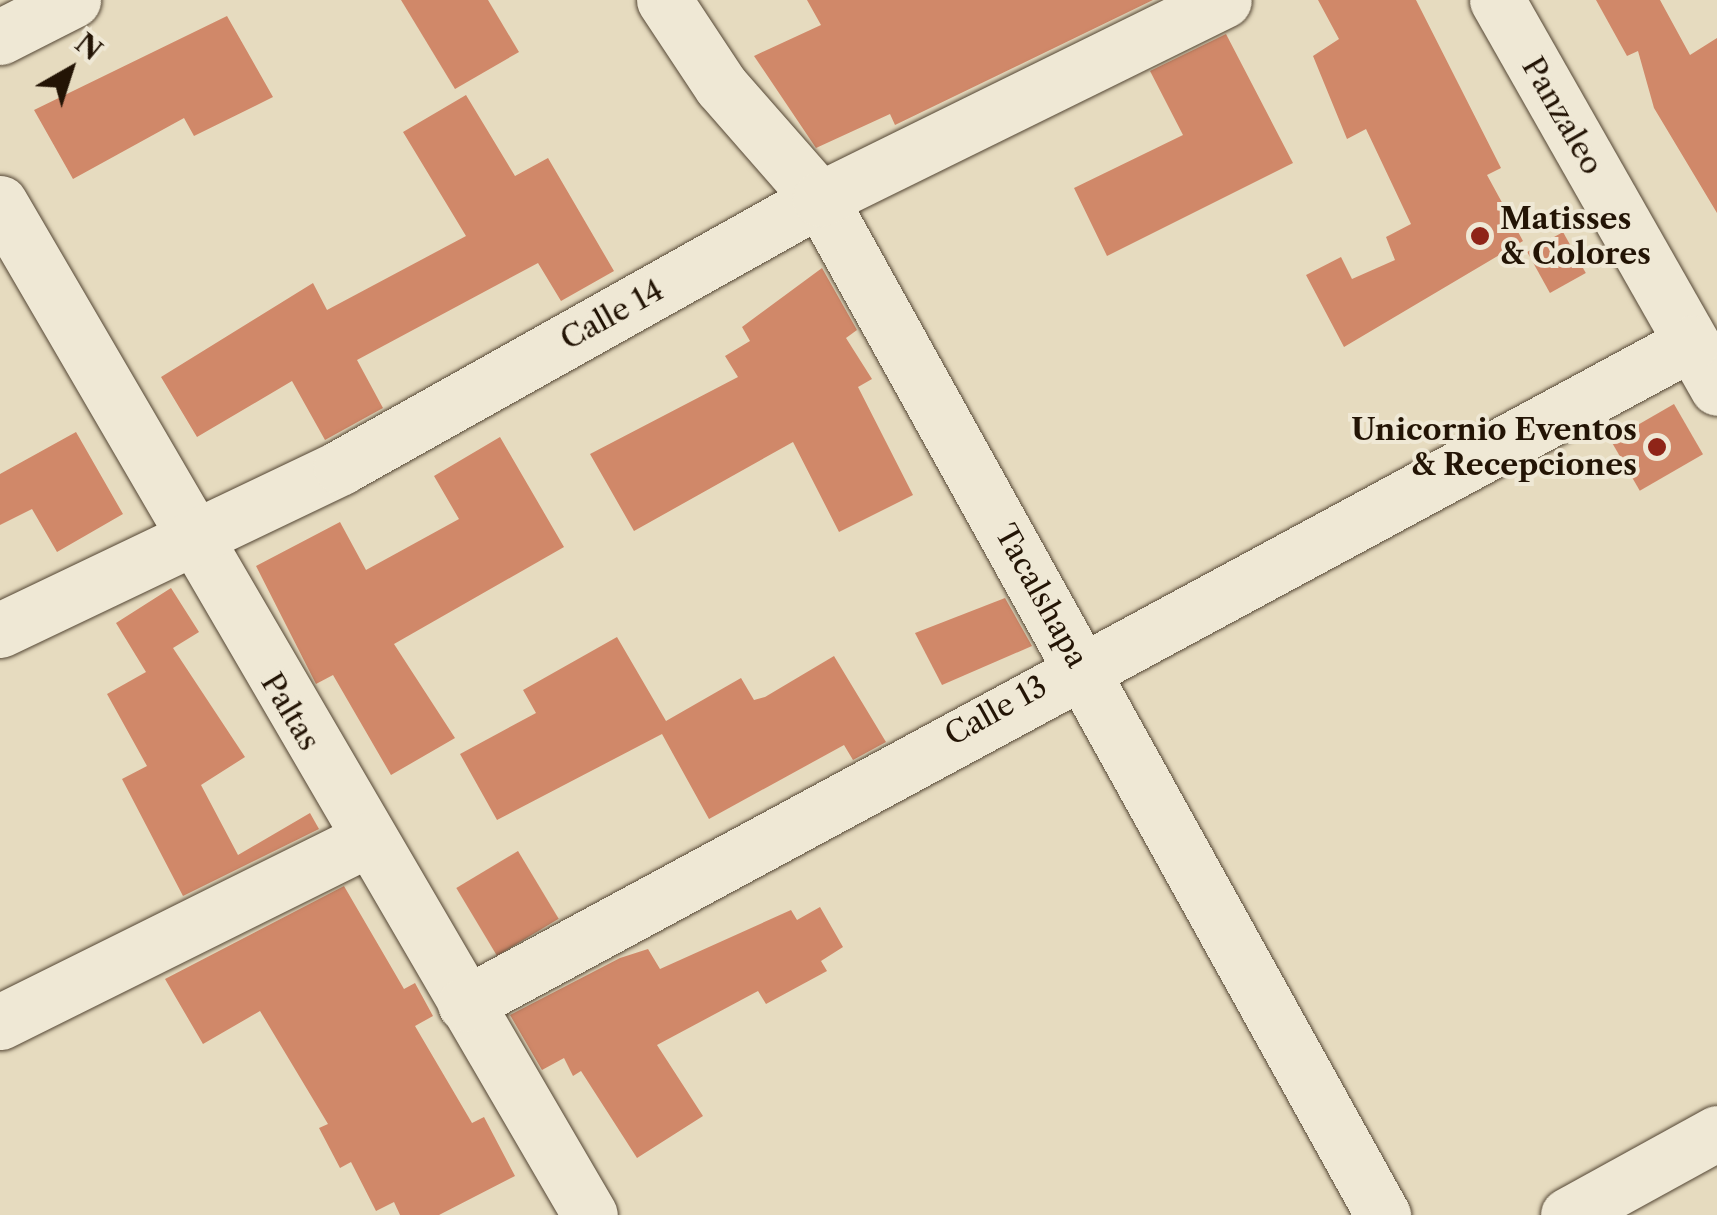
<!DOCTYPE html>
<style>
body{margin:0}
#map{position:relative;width:1717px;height:1215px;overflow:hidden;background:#e6dbbf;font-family:"Libre Caslon Text",serif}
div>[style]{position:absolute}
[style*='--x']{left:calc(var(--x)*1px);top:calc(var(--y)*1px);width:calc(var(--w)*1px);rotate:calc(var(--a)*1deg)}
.building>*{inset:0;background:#d08869;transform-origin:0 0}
.roads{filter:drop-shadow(0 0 2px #544634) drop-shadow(0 0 2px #544634)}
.minor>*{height:55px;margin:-27.5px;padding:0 27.5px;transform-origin:27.5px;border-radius:27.5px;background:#efe8d5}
.dots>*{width:28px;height:28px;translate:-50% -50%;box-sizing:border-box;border:5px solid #efe8d5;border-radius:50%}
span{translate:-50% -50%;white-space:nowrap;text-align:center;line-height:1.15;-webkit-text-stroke:8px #efe8d5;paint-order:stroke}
.street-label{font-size:30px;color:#231405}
.poi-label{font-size:30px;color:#231405;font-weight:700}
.left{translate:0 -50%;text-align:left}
.right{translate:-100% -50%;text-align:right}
.north{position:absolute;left:20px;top:20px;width:100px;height:100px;-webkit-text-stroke:8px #efe8d5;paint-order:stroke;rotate:39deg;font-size:28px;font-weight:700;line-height:40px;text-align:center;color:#231405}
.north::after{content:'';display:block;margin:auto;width:35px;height:45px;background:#231405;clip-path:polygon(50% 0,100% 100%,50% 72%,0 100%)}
</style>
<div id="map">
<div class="building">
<i style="clip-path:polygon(401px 0,488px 0,519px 52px,455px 89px)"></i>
<i style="clip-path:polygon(807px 0,1153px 0,895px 125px,890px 114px,816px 148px,754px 56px,821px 25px)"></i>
<i style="clip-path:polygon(1318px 0,1416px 0,1501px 168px,1487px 175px,1523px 241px,1344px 347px,1306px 275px,1341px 257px,1352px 279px,1395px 260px,1386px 237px,1411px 224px,1366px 129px,1347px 139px,1313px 56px,1339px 39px)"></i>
<i style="clip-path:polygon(1596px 0,1660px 0,1690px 55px,1717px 38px,1717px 213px,1654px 108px,1638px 51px,1627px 56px)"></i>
<i style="clip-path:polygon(227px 16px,273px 97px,194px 136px,184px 118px,73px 179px,34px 110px)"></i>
<i style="clip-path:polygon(1226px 34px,1293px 163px,1107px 256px,1074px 188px,1183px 135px,1150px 71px)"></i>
<i style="clip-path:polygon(466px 95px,515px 176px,548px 158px,614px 271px,561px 301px,538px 263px,357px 360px,383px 408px,325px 440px,292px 381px,197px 437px,161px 377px,313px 283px,327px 310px,466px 236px,403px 132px)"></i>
<i style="left:1563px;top:232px;width:47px;height:41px;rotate:61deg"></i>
<i style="clip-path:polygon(822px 268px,857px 330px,846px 338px,872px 379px,858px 387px,913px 495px,839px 532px,793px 442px,634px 531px,590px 454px,738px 377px,725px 356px,750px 341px,742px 327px)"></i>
<i style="left:1674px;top:404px;width:58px;height:73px;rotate:60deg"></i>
<i style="clip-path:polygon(76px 432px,123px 514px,57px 552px,32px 509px,0 525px,0 474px)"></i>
<i style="clip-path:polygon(500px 437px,564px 547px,394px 644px,455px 738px,391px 775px,333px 675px,316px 684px,256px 566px,340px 522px,366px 570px,459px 519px,434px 476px)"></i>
<i style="clip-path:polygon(171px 588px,199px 632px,173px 648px,245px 757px,201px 785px,238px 855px,310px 813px,319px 829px,183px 896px,122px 779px,147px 766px,107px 694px,146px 672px,116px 623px)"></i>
<i style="clip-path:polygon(1005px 598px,1032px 646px,942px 685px,915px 633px)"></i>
<i style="clip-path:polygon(617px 637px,666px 721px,741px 678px,754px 700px,765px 697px,834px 656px,886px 742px,853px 760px,844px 745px,709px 819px,662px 734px,497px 820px,460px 754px,536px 713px,523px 690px)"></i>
<i style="left:518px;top:851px;width:79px;height:72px;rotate:59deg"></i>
<i style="clip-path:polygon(344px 886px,404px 989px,415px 983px,433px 1016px,415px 1026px,472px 1123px,484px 1117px,515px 1176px,439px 1215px,400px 1215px,394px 1202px,376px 1211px,351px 1162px,340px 1168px,319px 1128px,328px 1124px,260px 1011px,203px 1044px,165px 979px)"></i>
<i style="clip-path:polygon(820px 907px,843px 947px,821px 961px,827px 971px,766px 1004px,758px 991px,657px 1045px,703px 1116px,637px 1158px,581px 1071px,573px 1076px,564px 1058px,542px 1070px,510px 1015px,620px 958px,648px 949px,660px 969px,791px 910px,797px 920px)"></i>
</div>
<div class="roads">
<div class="minor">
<i style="--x:664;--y:0;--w:103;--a:56.5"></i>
<i style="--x:721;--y:86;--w:150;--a:48.8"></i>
<i style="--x:820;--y:199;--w:1162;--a:61.01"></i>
<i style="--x:1497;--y:0;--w:446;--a:60.4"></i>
<i style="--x:0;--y:37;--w:82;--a:-26.9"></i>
<i style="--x:0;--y:203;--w:1171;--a:59.76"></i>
<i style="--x:0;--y:630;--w:378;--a:-25.5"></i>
<i style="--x:341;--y:467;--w:549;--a:-29.23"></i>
<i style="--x:820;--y:199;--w:450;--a:-26.2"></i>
<i style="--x:465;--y:1004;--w:1393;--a:-28.33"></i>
<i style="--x:0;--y:1022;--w:409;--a:-26.4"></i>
<i style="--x:1568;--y:1215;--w:170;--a:-28.8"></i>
</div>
</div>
<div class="dots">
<i style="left:1480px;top:236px;background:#8f2418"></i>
<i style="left:1657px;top:447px;background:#8f2418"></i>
</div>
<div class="street-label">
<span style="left:1562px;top:116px;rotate:60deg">Panzaleo</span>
<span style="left:612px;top:315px;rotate:-29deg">Calle 14</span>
<span style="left:1041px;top:596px;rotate:61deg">Tacalshapa</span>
<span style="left:996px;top:711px;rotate:-29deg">Calle 13</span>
<span style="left:290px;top:712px;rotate:59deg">Paltas</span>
</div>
<div class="poi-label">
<span class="left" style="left:1500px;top:236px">Matisses<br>&amp; Colores</span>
<span class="right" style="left:1637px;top:447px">Unicornio Eventos<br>&amp; Recepciones</span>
</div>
<div class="north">N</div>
</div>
